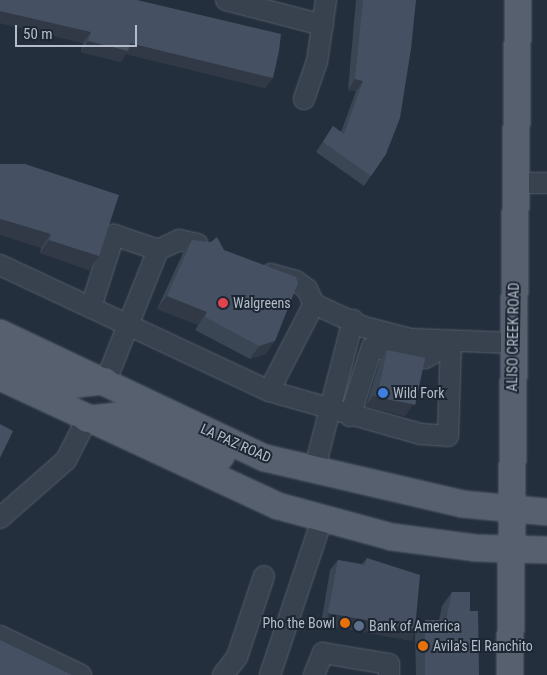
<!DOCTYPE html>
<style>
body{margin:0}
#map{position:relative;width:547px;height:675px;overflow:hidden;background:#242f3e;font-family:"Roboto Condensed",sans-serif}
div>[style]{position:absolute}
[style*='--x']{left:calc(var(--x)*1px);top:calc(var(--y)*1px);width:calc(var(--w)*1px);rotate:calc(var(--a)*1deg)}
.roads{filter:drop-shadow(0 0 1px #565f6c) drop-shadow(0 0 1px #565f6c)}
.minor>*{height:20px;margin:-10px;padding:0 10px;transform-origin:10px;border-radius:10px;background:#38414e}
.major>*{height:26px;margin:-13px;padding:0 13px;transform-origin:13px;border-radius:13px;background:#56606e}
.wall>*{inset:0;background:#3b4654}
.shaded-wall>*{inset:0;background:#303945;transform-origin:0 0}
.building>*{inset:0;background:#455162;transform-origin:0 0}
.dots>*{width:14px;height:14px;translate:-50% -50%;box-sizing:border-box;border:2px solid #1d2633;border-radius:50%}
span{translate:-50% -50%;white-space:nowrap;text-align:center;line-height:1.15;-webkit-text-stroke:4px #1d2633;paint-order:stroke}
.poi-label{font-size:14px;color:#b4bcc9}
.left{translate:0 -50%;text-align:left}
.right{translate:-100% -50%;text-align:right}
.street-label{font-size:14px;color:#b4bcc9}
.scale{position:absolute;left:15px;top:25px;width:122px;height:22px;box-sizing:border-box;border:2px solid #b4bcc9;border-top:0;padding-left:6px;font-size:15px;line-height:18px;white-space:nowrap;color:#b4bcc9;-webkit-text-stroke:4px #1d2633;paint-order:stroke}
</style>
<div id="map">
<div class="roads">
<div class="minor">
<i style="--x:226;--y:0;--w:100;--a:14.5"></i>
<i style="--x:304;--y:99;--w:39;--a:-71"></i>
<i style="--x:317;--y:62;--w:63;--a:-81.7"></i>
<i style="--x:517;--y:183;--w:30;--a:0"></i>
<i style="--x:158;--y:250;--w:23;--a:-25"></i>
<i style="--x:179;--y:240;--w:19;--a:12"></i>
<i style="--x:0;--y:265;--w:297;--a:25.1"></i>
<i style="--x:269;--y:391;--w:158;--a:15.8"></i>
<i style="--x:421;--y:434;--w:27;--a:4"></i>
<i style="--x:448;--y:436;--w:93;--a:-88.2"></i>
<i style="--x:271;--y:274;--w:26;--a:16"></i>
<i style="--x:296;--y:281;--w:14;--a:36"></i>
<i style="--x:307;--y:289;--w:17;--a:65"></i>
<i style="--x:91;--y:307;--w:76;--a:-72.3"></i>
<i style="--x:114;--y:235;--w:46;--a:18.8"></i>
<i style="--x:158;--y:250;--w:141;--a:111.7"></i>
<i style="--x:269;--y:391;--w:98;--a:-62.7"></i>
<i style="--x:314;--y:304;--w:55;--a:24.7"></i>
<i style="--x:364;--y:327;--w:49;--a:14.3"></i>
<i style="--x:411;--y:339;--w:102;--a:2.2"></i>
<i style="--x:350;--y:416;--w:72;--a:-72.3"></i>
<i style="--x:372;--y:347;--w:54;--a:11.7"></i>
<i style="--x:425;--y:358;--w:30;--a:-30"></i>
<i style="--x:314;--y:471;--w:156;--a:-75.5"></i>
<i style="--x:0;--y:518;--w:88;--a:-41.3"></i>
<i style="--x:66;--y:460;--w:46;--a:-62.9"></i>
<i style="--x:0;--y:636;--w:90;--a:25.7"></i>
<i style="--x:223;--y:675;--w:23;--a:-52"></i>
<i style="--x:237;--y:657;--w:85;--a:-71.6"></i>
<i style="--x:270;--y:675;--w:163;--a:-71.5"></i>
<i style="--x:314;--y:675;--w:24;--a:-68"></i>
<i style="--x:323;--y:653;--w:67;--a:9.5"></i>
<i style="--x:389;--y:664;--w:11;--a:90"></i>
</div>
<div class="major">
<i style="--x:0;--y:333;--w:293;--a:25.3"></i>
<i style="--x:265;--y:458;--w:202;--a:13.1"></i>
<i style="--x:462;--y:504;--w:85;--a:5.4"></i>
<i style="--x:0;--y:357;--w:73;--a:22.7"></i>
<i style="--x:67;--y:385;--w:38;--a:-6"></i>
<i style="--x:0;--y:377;--w:306;--a:24.9"></i>
<i style="--x:278;--y:506;--w:118;--a:15.2"></i>
<i style="--x:392;--y:537;--w:84;--a:7.5"></i>
<i style="--x:475;--y:548;--w:72;--a:1.6"></i>
<i style="--x:87;--y:419;--w:42;--a:-5.4"></i>
<i style="--x:129;--y:415;--w:101;--a:24"></i>
<i style="--x:510;--y:675;--w:675;--a:-89.32"></i>
</div>
</div>
<div class="wall">
<i style="clip-path:polygon(0 0,273px 78px,265px 88px,126px 54px,121px 62px,81px 52px,83px 43px,0 23px)"></i>
<i style="clip-path:polygon(356px 0,416px 0,386px 154px,364px 186px,316px 152px,333px 126px,341px 132px,356px 91px,348px 90px)"></i>
<i style="clip-path:polygon(0 164px,99px 256px,89px 270px,40px 253px,41px 248px)"></i>
<i style="clip-path:polygon(192px 240px,266px 354px,250px 359px,195px 330px,198px 325px,157px 309px,183px 253px)"></i>
<i style="clip-path:polygon(387px 350px,405px 416px,366px 406px,380px 361px)"></i>
<i style="clip-path:polygon(367px 558px,407px 640px,321px 624px,330px 570px,338px 560px,362px 564px)"></i>
<i style="clip-path:polygon(452px 592px,479px 675px,416px 675px,415px 634px,425px 620px,439px 620px,442px 606px)"></i>
</div>
<div class="shaded-wall">
<i style="clip-path:polygon(0 11px,91px 32px,83px 43px,0 23px)"></i>
<i style="clip-path:polygon(88px 41px,130px 43px,273px 78px,265px 88px,126px 54px,121px 62px,81px 52px)"></i>
<i style="clip-path:polygon(355px 79px,363px 81px,356px 91px,348px 90px)"></i>
<i style="clip-path:polygon(0 219px,51px 234px,41px 248px,0 235px)"></i>
<i style="clip-path:polygon(49px 240px,99px 256px,89px 270px,40px 253px)"></i>
<i style="clip-path:polygon(167px 296px,207px 312px,198px 325px,157px 309px)"></i>
<i style="clip-path:polygon(275px 341px,266px 354px,250px 359px,259px 346px)"></i>
<i style="clip-path:polygon(373px 396px,413px 405px,405px 416px,366px 406px)"></i>
<i style="left:328px;top:613px;width:88px;height:13px;rotate:10deg"></i>
</div>
<div class="building">
<i style="clip-path:polygon(0 0,137px 0,281px 34px,279px 51px,273px 78px,130px 43px,128px 51px,88px 41px,91px 32px,0 11px)"></i>
<i style="clip-path:polygon(363px 0,416px 0,411px 49px,400px 118px,386px 154px,371px 176px,323px 142px,333px 126px,344px 134px,363px 81px,355px 79px)"></i>
<i style="clip-path:polygon(0 164px,25px 164px,119px 195px,99px 256px,49px 240px,51px 234px,0 219px)"></i>
<i style="clip-path:polygon(217px 237px,224px 250px,296px 277px,298px 283px,275px 341px,259px 346px,205px 317px,207px 312px,167px 296px,192px 240px,211px 242px)"></i>
<i style="left:387px;top:350px;width:39px;height:48px;rotate:12deg"></i>
<i style="clip-path:polygon(0 424px,13px 431px,0 458px)"></i>
<i style="clip-path:polygon(367px 558px,420px 575px,415px 629px,328px 613px,338px 560px,365px 565px)"></i>
<i style="clip-path:polygon(452px 592px,470px 592px,470px 611px,478px 611px,479px 675px,425px 675px,425px 620px,446px 620px)"></i>
<i style="clip-path:polygon(0 640px,72px 675px,0 675px)"></i>
</div>
<div class="dots">
<i style="left:223px;top:303px;background:#e0444e"></i>
<i style="left:383px;top:393px;background:#3f7fe0"></i>
<i style="left:345px;top:623px;background:#e8710a"></i>
<i style="left:359px;top:626px;background:#5c6f8a"></i>
<i style="left:423px;top:646px;background:#e8710a"></i>
</div>
<div class="poi-label">
<span class="left" style="left:233px;top:303px">Walgreens</span>
<span class="left" style="left:393px;top:393px">Wild Fork</span>
<span class="right" style="left:335px;top:623px">Pho the Bowl</span>
<span class="left" style="left:369px;top:626px">Bank of America</span>
<span class="left" style="left:433px;top:646px">Avila's El Ranchito</span>
</div>
<div class="street-label">
<span style="left:513px;top:337px;rotate:-89deg">ALISO CREEK ROAD</span>
<span style="left:236px;top:443px;rotate:24deg">LA PAZ ROAD</span>
</div>
<div class="scale">50 m</div>
</div>
